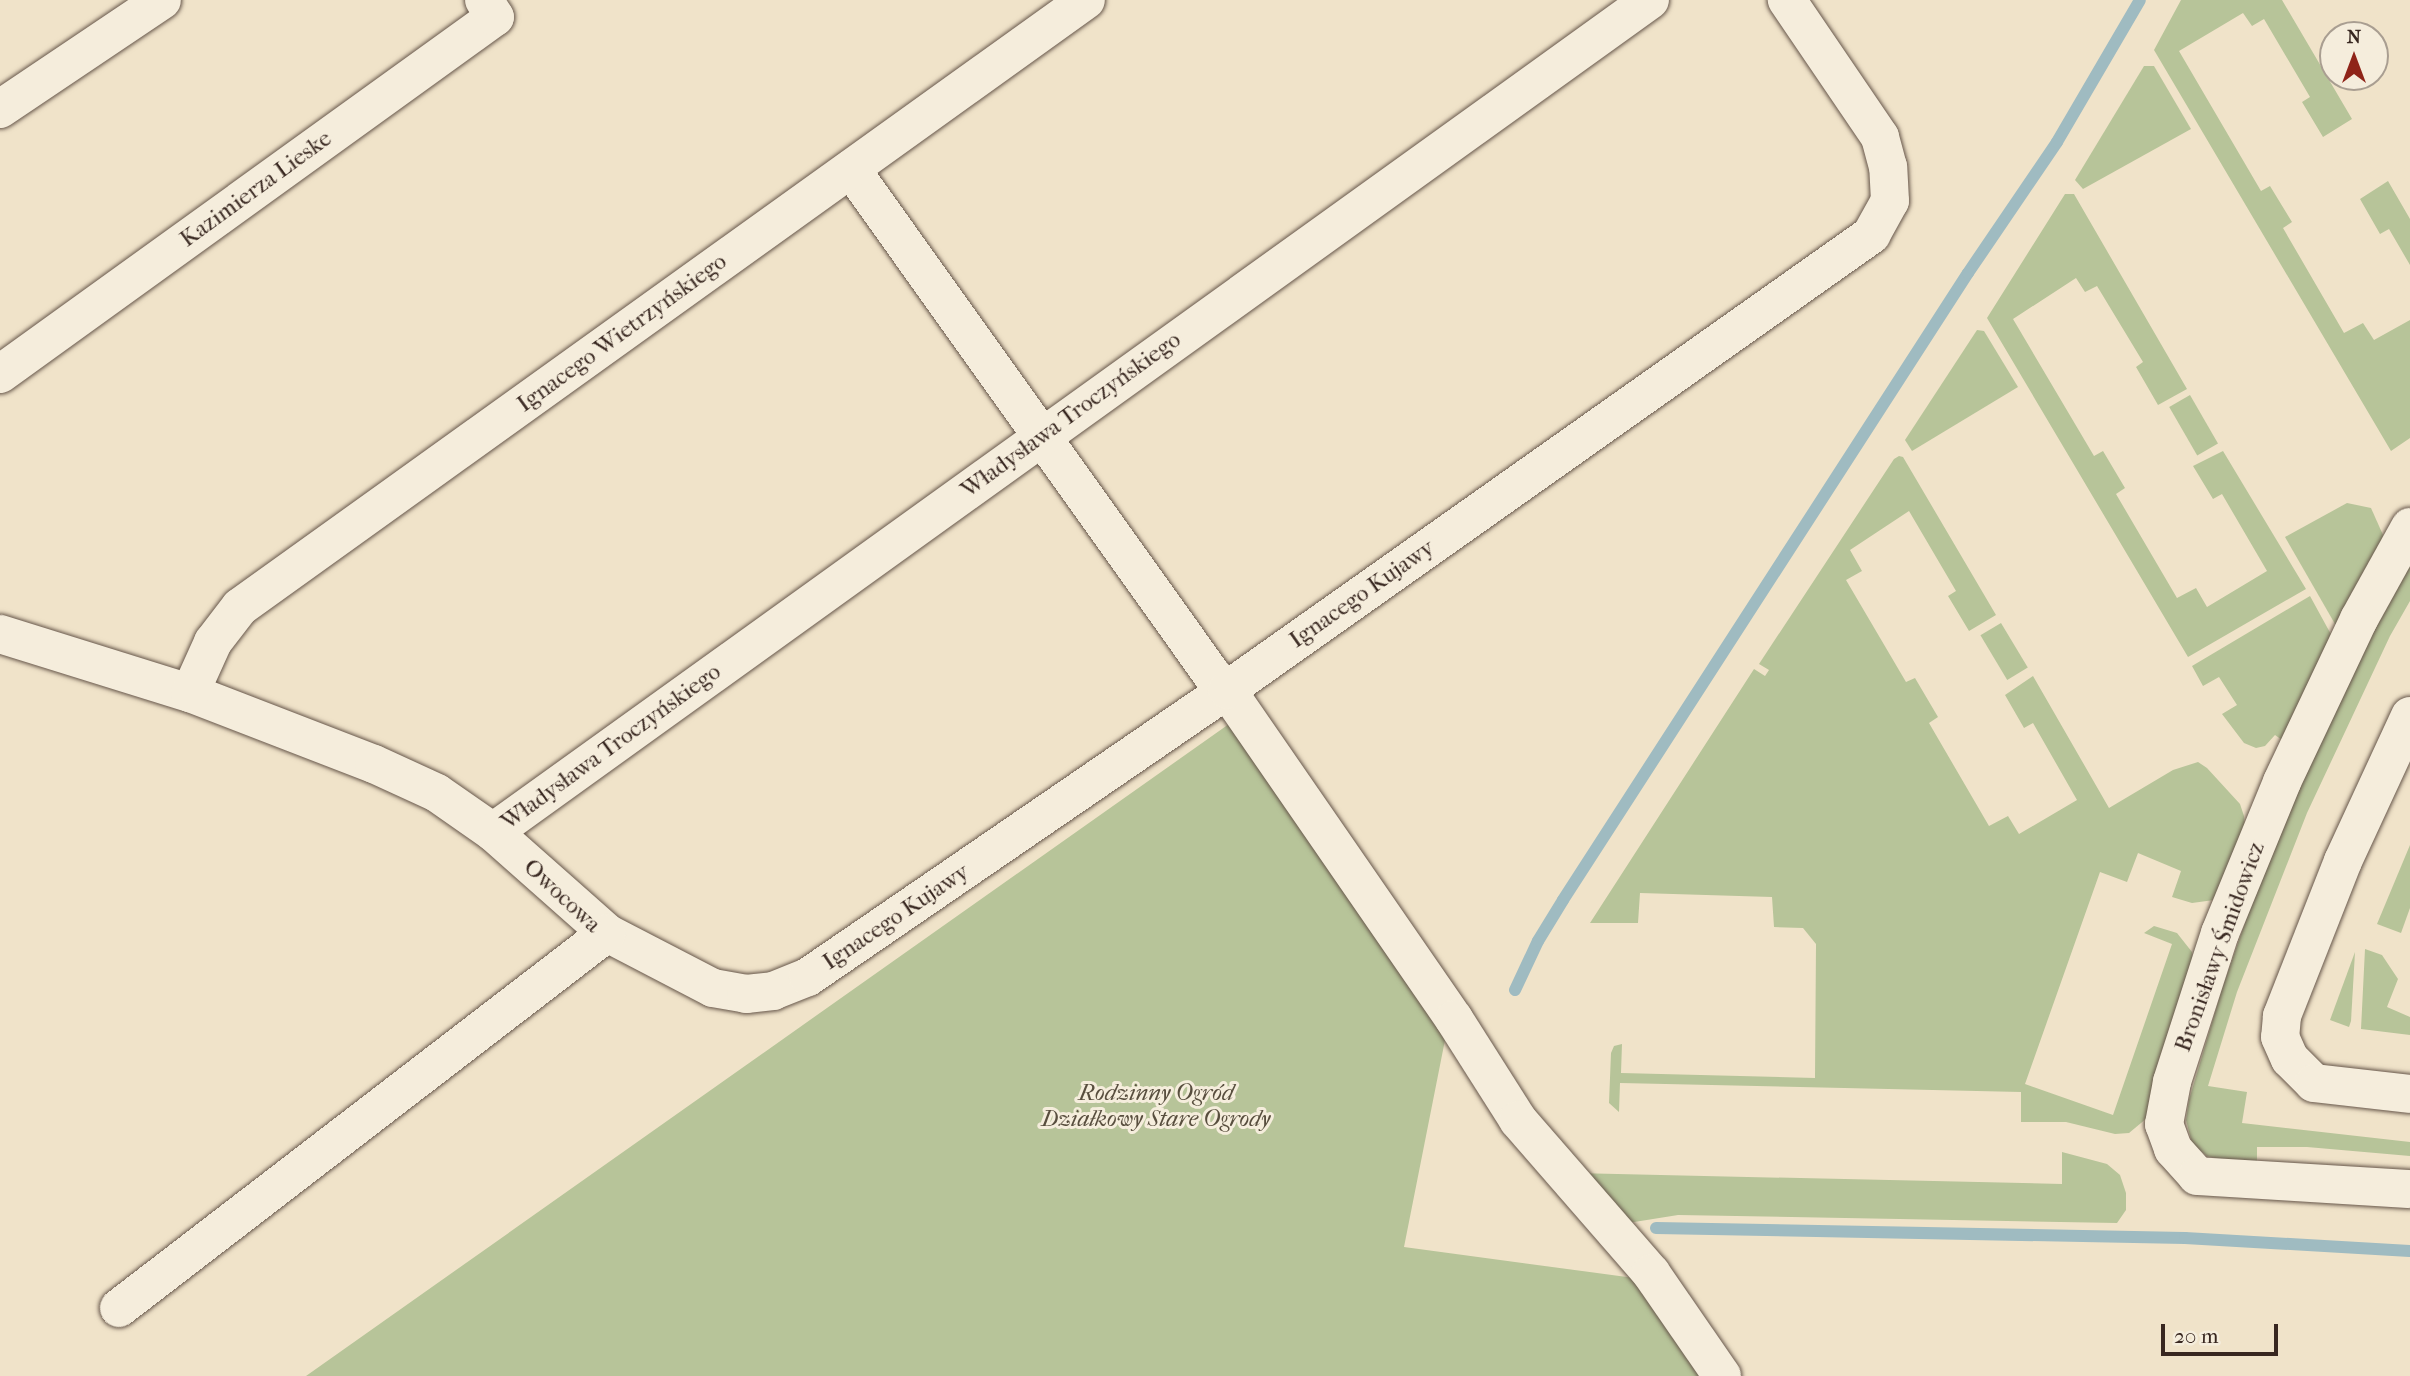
<!DOCTYPE html>
<meta charset="utf-8">
<style>
body{margin:0}
#map{position:relative;width:2410px;height:1376px;overflow:hidden;background:#f0e3c9;font-family:"IM FELL French Canon",serif}
div>[style]{position:absolute}
[style*='--x']{left:calc(var(--x)*1px);top:calc(var(--y)*1px);width:calc(var(--w)*1px);rotate:calc(var(--a)*1deg)}
.green>*{inset:0;background:#b7c499;transform-origin:0 0}
.stream>*{height:12px;margin:-6px;padding:0 6px;transform-origin:6px;border-radius:6px;background:#9fbbc1}
.roads{filter:drop-shadow(0 0 2px #66564a) drop-shadow(0 0 2px #66564a)}
.minor>*{height:38px;margin:-19px;padding:0 19px;transform-origin:19px;border-radius:19px;background:#f5eddc}
span{translate:-50% -50%;white-space:nowrap;text-align:center;line-height:1.15;-webkit-text-stroke:6px #f5eddc;paint-order:stroke}
.street-label{font-size:23px;color:#382720}
.park-label{font-size:23px;color:#584e3e;font-style:italic}
.north{position:absolute;left:2319px;top:21px;width:70px;height:70px;box-sizing:border-box;background:#f5eddc;border:2px solid #a99e91;border-radius:50%;rotate:0deg;font-size:19px;font-weight:700;line-height:28px;text-align:center;color:#382720}
.north::after{content:'';display:block;margin:auto;width:24px;height:32px;background:#8f2418;clip-path:polygon(50% 0,100% 100%,50% 72%,0 100%)}
.scale{position:absolute;left:2161px;top:1324px;width:117px;height:32px;box-sizing:border-box;border:4px solid #382720;border-top:0;padding-left:9px;font-size:21px;line-height:24px;white-space:nowrap;color:#382720;-webkit-text-stroke:5px #f5eddc;paint-order:stroke}
</style>
<div id="map">
<div class="green">
<i style="clip-path:polygon(2181px 0,2282px 0,2352px 119px,2323px 137px,2302px 102px,2310px 97px,2264px 19px,2252px 26px,2243px 13px,2179px 51px,2261px 191px,2270px 186px,2292px 222px,2283px 228px,2344px 333px,2363px 323px,2374px 340px,2410px 320px,2410px 438px,2391px 451px,2154px 50px)"></i>
<i style="clip-path:polygon(2144px 66px,2154px 66px,2191px 129px,2083px 189px,2075px 180px)"></i>
<i style="clip-path:polygon(2388px 181px,2410px 219px,2410px 265px,2389px 229px,2380px 234px,2360px 199px)"></i>
<i style="clip-path:polygon(2065px 194px,2074px 194px,2187px 389px,2158px 405px,2136px 367px,2143px 362px,2097px 286px,2085px 292px,2076px 278px,2013px 319px,2094px 456px,2103px 451px,2125px 488px,2116px 494px,2177px 598px,2196px 588px,2207px 607px,2267px 571px,2222px 494px,2213px 499px,2193px 466px,2223px 451px,2306px 589px,2188px 657px,1987px 318px)"></i>
<i style="clip-path:polygon(1977px 330px,1984px 331px,2018px 387px,1912px 451px,1905px 440px)"></i>
<i style="left:2190px;top:395px;width:56px;height:24px;rotate:60deg"></i>
<i style="clip-path:polygon(1899px 456px,1903px 457px,1996px 615px,1969px 631px,1948px 596px,1956px 591px,1909px 511px,1850px 550px,1862px 571px,1846px 580px,1906px 682px,1915px 678px,1938px 717px,1929px 723px,1989px 826px,2008px 816px,2019px 834px,2077px 800px,2033px 723px,2024px 728px,2005px 695px,2033px 676px,2109px 808px,2173px 770px,2198px 762px,2207px 768px,2240px 804px,2244px 816px,2245px 826px,2214px 900px,2192px 903px,2172px 897px,2181px 871px,2138px 853px,2127px 882px,2100px 872px,2025px 1084px,2113px 1115px,2172px 944px,2144px 933px,2154px 926px,2177px 933px,2192px 952px,2194px 964px,2147px 1118px,2129px 1133px,2115px 1134px,2066px 1122px,2021px 1122px,2021px 1092px,1620px 1083px,1619px 1112px,1609px 1103px,1611px 1053px,1614px 1046px,1622px 1044px,1621px 1073px,1815px 1078px,1816px 944px,1803px 928px,1774px 927px,1772px 897px,1640px 893px,1638px 923px,1590px 923px,1754px 669px,1765px 676px,1769px 670px,1759px 664px,1894px 459px)"></i>
<i style="clip-path:polygon(2347px 503px,2371px 508px,2383px 535px,2382px 548px,2341px 624px,2335px 624px,2285px 537px)"></i>
<i style="clip-path:polygon(2410px 565px,2410px 601px,2390px 636px,2307px 813px,2237px 992px,2208px 1086px,2247px 1092px,2242px 1123px,2410px 1142px,2410px 1156px,2307px 1147px,2257px 1147px,2257px 1162px,2227px 1161px,2207px 1156px,2192px 1143px,2186px 1120px,2189px 1100px,2222px 989px,2270px 851px,2377px 623px)"></i>
<i style="clip-path:polygon(2310px 596px,2333px 638px,2282px 740px,2275px 735px,2265px 746px,2256px 748px,2244px 743px,2222px 714px,2237px 705px,2219px 677px,2203px 686px,2192px 666px)"></i>
<i style="left:2001px;top:623px;width:52px;height:24px;rotate:59deg"></i>
<i style="clip-path:polygon(1229px 724px,1445px 1040px,1404px 1247px,1649px 1280px,1717px 1376px,306px 1376px)"></i>
<i style="clip-path:polygon(2410px 845px,2410px 908px,2401px 933px,2377px 924px)"></i>
<i style="clip-path:polygon(2365px 949px,2382px 955px,2398px 979px,2387px 1007px,2410px 1017px,2410px 1035px,2361px 1029px)"></i>
<i style="clip-path:polygon(2355px 952px,2351px 1021px,2349px 1027px,2330px 1020px)"></i>
<i style="clip-path:polygon(2062px 1152px,2107px 1164px,2120px 1175px,2126px 1193px,2126px 1210px,2117px 1223px,1678px 1215px,1628px 1223px,1574px 1173px,2062px 1184px)"></i>
</div>
<div class="stream">
<i style="--x:1515;--y:990;--w:54;--a:-64.9"></i>
<i style="--x:1538;--y:941;--w:48;--a:-58.6"></i>
<i style="--x:1563;--y:900;--w:746;--a:-57.14"></i>
<i style="--x:1968;--y:273;--w:158;--a:-55.8"></i>
<i style="--x:2057;--y:142;--w:164;--a:-59.7"></i>
<i style="--x:1656;--y:1228;--w:529;--a:1.08"></i>
<i style="--x:2185;--y:1238;--w:225;--a:3.3"></i>
</div>
<div class="roads">
<div class="minor">
<i style="--x:0;--y:109;--w:195;--a:-33.9"></i>
<i style="--x:851;--y:169;--w:622;--a:54.49"></i>
<i style="--x:1212;--y:675;--w:21;--a:45"></i>
<i style="--x:1227;--y:690;--w:400;--a:55.4"></i>
<i style="--x:1454;--y:1019;--w:120;--a:57.6"></i>
<i style="--x:1518;--y:1120;--w:203;--a:49"></i>
<i style="--x:1651;--y:1273;--w:125;--a:55.4"></i>
<i style="--x:0;--y:374;--w:610;--a:-35.8"></i>
<i style="--x:495;--y:17;--w:20;--a:-123"></i>
<i style="--x:2410;--y:527;--w:105;--a:119"></i>
<i style="--x:2359;--y:619;--w:180;--a:115.3"></i>
<i style="--x:2282;--y:782;--w:163;--a:112.3"></i>
<i style="--x:2220;--y:933;--w:157;--a:107.9"></i>
<i style="--x:2172;--y:1082;--w:43;--a:100.8"></i>
<i style="--x:2164;--y:1124;--w:27;--a:70"></i>
<i style="--x:2173;--y:1149;--w:36;--a:48"></i>
<i style="--x:2197;--y:1176;--w:213;--a:3.5"></i>
<i style="--x:0;--y:634;--w:199;--a:17.3"></i>
<i style="--x:190;--y:693;--w:197;--a:21.1"></i>
<i style="--x:374;--y:764;--w:69;--a:24.7"></i>
<i style="--x:437;--y:793;--w:68;--a:34.9"></i>
<i style="--x:493;--y:832;--w:152;--a:41.5"></i>
<i style="--x:607;--y:933;--w:119;--a:27.4"></i>
<i style="--x:713;--y:988;--w:34;--a:10"></i>
<i style="--x:746;--y:994;--w:27;--a:-6"></i>
<i style="--x:773;--y:991;--w:38;--a:-22"></i>
<i style="--x:808;--y:977;--w:508;--a:-34.41"></i>
<i style="--x:1227;--y:690;--w:789;--a:-35.24"></i>
<i style="--x:1871;--y:235;--w:39;--a:-61"></i>
<i style="--x:1890;--y:201;--w:34;--a:-93"></i>
<i style="--x:1888;--y:167;--w:31;--a:-105"></i>
<i style="--x:1880;--y:137;--w:166;--a:-124.2"></i>
<i style="--x:190;--y:693;--w:56;--a:-65.7"></i>
<i style="--x:213;--y:642;--w:44;--a:-52.4"></i>
<i style="--x:240;--y:607;--w:1041;--a:-35.66"></i>
<i style="--x:2410;--y:716;--w:160;--a:114.8"></i>
<i style="--x:2343;--y:861;--w:167;--a:111.5"></i>
<i style="--x:2282;--y:1016;--w:21;--a:95"></i>
<i style="--x:2280;--y:1037;--w:24;--a:66"></i>
<i style="--x:2290;--y:1059;--w:34;--a:45"></i>
<i style="--x:2314;--y:1083;--w:97;--a:6.5"></i>
<i style="--x:493;--y:832;--w:1425;--a:-35.72"></i>
<i style="--x:119;--y:1308;--w:615;--a:-37.54"></i>
</div>
</div>
<div class="street-label">
<span style="left:256px;top:189px;rotate:-36deg">Kazimierza Lieske</span>
<span style="left:622px;top:333px;rotate:-36deg">Ignacego Wietrzyńskiego</span>
<span style="left:1071px;top:415px;rotate:-36deg">Władysława Troczyńskiego</span>
<span style="left:1362px;top:594px;rotate:-35deg">Ignacego Kujawy</span>
<span style="left:611px;top:747px;rotate:-36deg">Władysława Troczyńskiego</span>
<span style="left:562px;top:896px;rotate:43deg">Owocowa</span>
<span style="left:896px;top:917px;rotate:-34deg">Ignacego Kujawy</span>
<span style="left:2220px;top:947px;rotate:-70deg">Bronisławy Śmidowicz</span>
</div>
<div class="park-label">
<span style="left:1156px;top:1106px">Rodzinny Ogród<br>Działkowy Stare Ogrody</span>
</div>
<div class="north">N</div>
<div class="scale">20 m</div>
</div>
